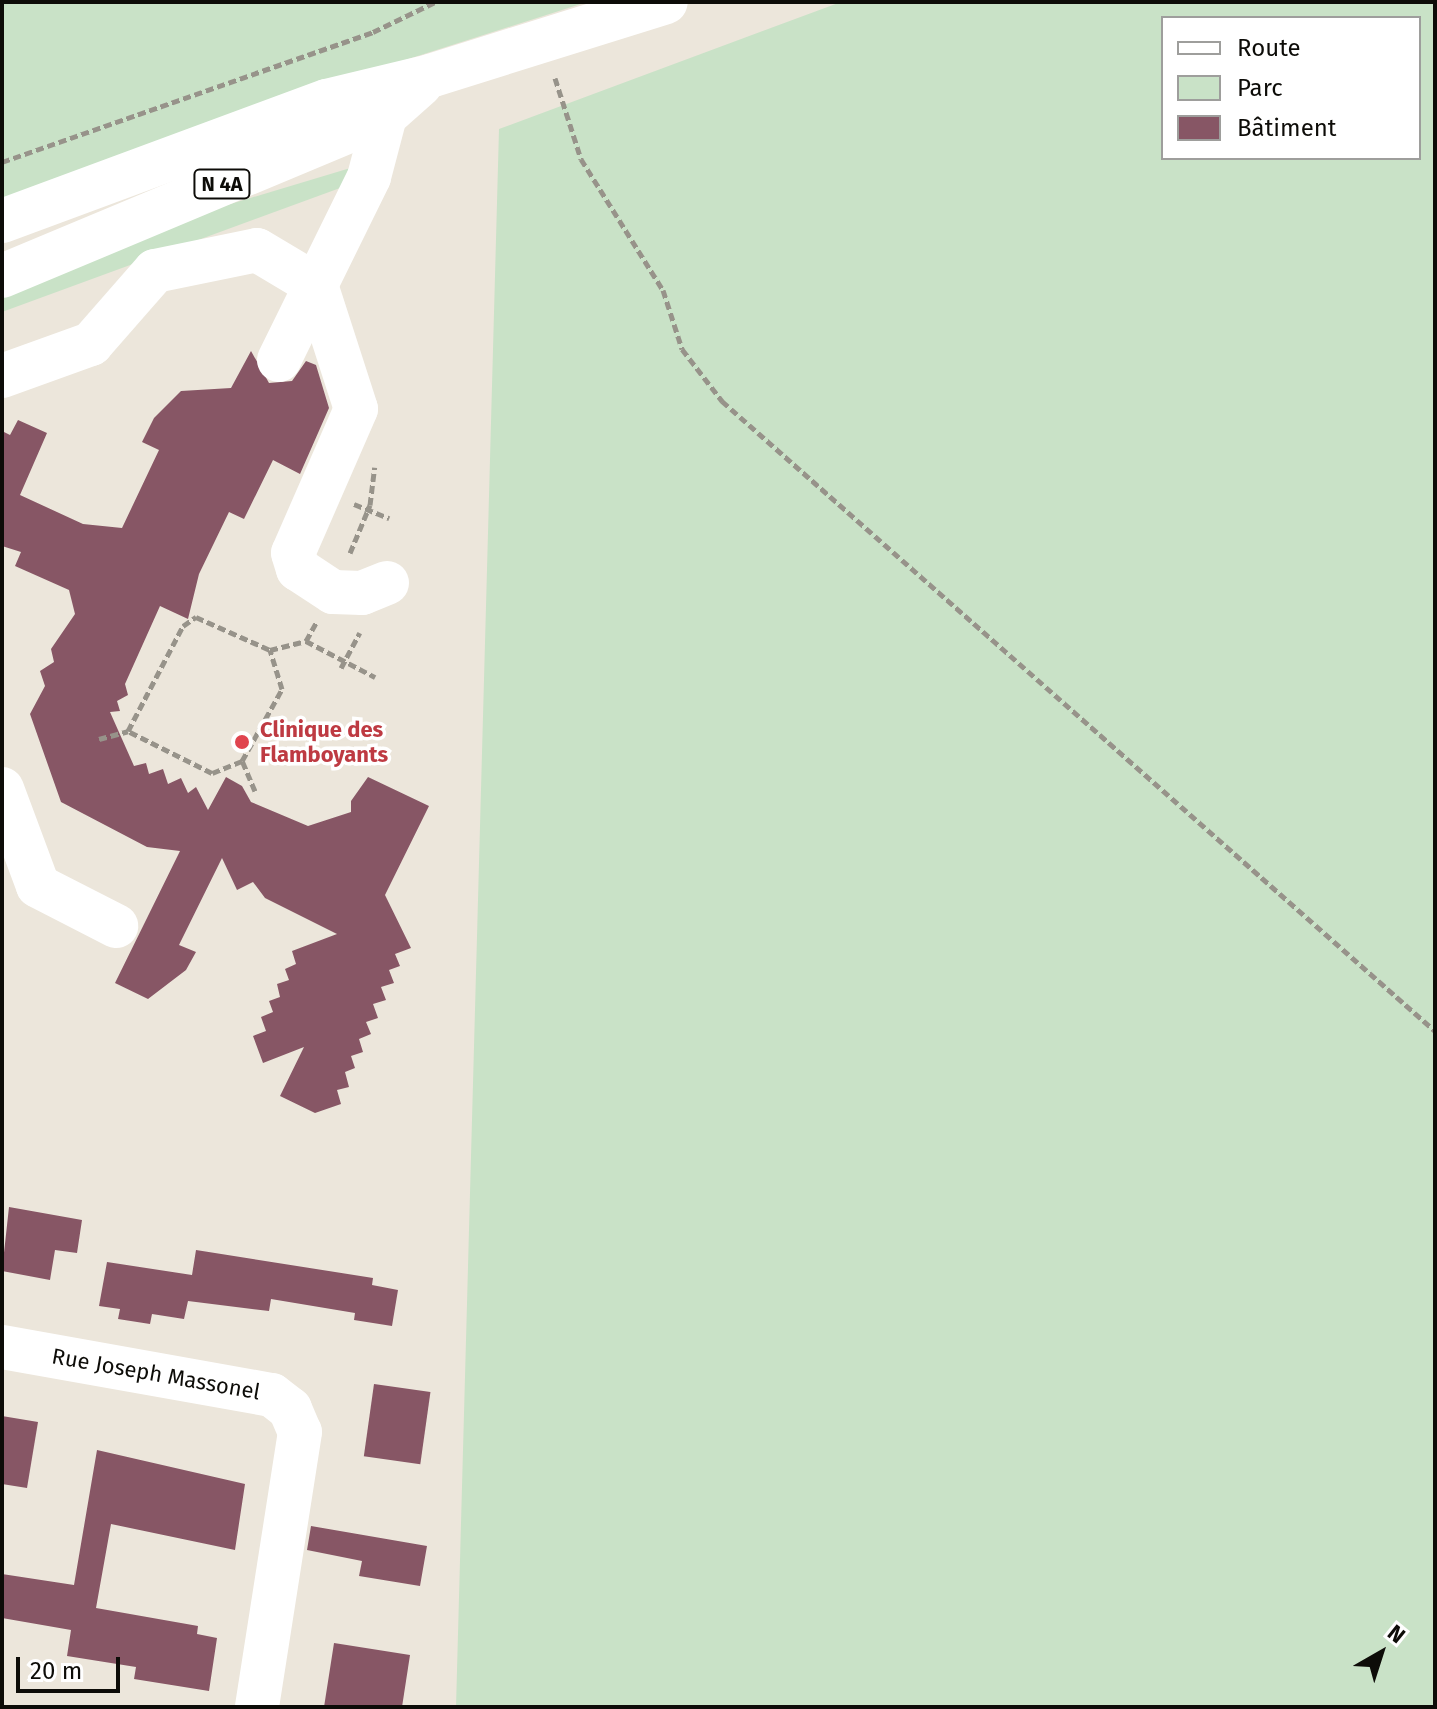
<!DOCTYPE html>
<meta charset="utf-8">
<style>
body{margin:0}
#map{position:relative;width:1437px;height:1709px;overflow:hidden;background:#ece6db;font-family:"Fira Sans",sans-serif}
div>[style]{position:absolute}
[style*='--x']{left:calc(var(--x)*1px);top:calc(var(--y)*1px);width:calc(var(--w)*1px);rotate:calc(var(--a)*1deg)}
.green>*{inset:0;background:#c9e2c7}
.building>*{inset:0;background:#875665;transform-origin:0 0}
.path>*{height:5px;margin-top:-2.5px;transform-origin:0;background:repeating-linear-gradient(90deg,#97938a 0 8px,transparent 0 12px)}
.minor>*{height:44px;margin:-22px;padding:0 22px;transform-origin:22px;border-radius:22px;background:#fff}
.major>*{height:44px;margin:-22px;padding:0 22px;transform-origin:22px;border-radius:22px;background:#fff}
.dots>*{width:22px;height:22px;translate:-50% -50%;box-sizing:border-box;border:4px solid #fff;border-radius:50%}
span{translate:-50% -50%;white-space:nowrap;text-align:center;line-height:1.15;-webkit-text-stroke:7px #fff;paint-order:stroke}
.shield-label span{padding:2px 6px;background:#fff;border:2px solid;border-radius:6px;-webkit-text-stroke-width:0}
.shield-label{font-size:20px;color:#0d0c08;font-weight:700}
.health-label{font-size:22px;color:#be3a42;font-weight:700}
.left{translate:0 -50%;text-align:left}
.street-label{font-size:22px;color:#0d0c08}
.frame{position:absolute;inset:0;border:4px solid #0d0c08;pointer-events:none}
.legend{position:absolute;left:1161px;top:16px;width:260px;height:144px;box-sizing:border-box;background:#fff;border:2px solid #9e9e9c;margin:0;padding:10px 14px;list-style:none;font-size:24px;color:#0d0c08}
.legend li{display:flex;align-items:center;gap:16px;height:40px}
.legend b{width:40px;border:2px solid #9e9e9c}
.north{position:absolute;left:1341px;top:1613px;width:80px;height:80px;-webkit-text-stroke:6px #fff;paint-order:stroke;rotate:39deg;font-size:22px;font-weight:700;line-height:32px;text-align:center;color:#0d0c08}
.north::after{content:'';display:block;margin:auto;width:28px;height:36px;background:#0d0c08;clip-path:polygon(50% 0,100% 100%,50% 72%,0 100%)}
.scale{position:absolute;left:16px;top:1657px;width:104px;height:36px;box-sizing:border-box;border:4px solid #0d0c08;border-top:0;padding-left:10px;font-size:24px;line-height:28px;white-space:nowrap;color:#0d0c08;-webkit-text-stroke:6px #fff;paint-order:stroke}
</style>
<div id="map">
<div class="green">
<i style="clip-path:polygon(2px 2px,587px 2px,277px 101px,2px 201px)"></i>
<i style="clip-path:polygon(evenodd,841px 2px,1435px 2px,1435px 1707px,456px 1707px,499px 129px,841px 2px,1163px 18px,1419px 18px,1419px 158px,1163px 158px,1163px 18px)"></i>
<i style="clip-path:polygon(357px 166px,351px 184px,2px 312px,2px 288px,154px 227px)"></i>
</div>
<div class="building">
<i style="clip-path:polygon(251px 351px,269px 383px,292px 381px,306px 361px,316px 365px,329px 408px,300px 474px,273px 460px,244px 519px,229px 512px,199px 574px,188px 619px,160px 606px,125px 684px,128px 695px,117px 701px,120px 711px,110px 712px,134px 766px,146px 763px,149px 774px,163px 769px,168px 784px,181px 778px,188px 793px,196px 787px,208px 810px,226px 777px,242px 786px,251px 802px,308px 826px,351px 812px,351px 801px,368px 777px,429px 806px,385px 895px,411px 948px,395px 954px,400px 966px,389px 970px,394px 983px,381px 987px,386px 1000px,373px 1004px,378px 1018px,366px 1022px,371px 1034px,359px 1039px,363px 1052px,351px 1056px,355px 1068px,345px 1072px,349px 1087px,337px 1090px,341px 1104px,315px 1113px,280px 1096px,304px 1047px,263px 1063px,253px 1036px,266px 1031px,261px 1017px,273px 1012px,269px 1001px,280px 997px,277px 984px,289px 980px,285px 969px,296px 964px,292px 951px,337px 934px,265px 898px,253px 882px,237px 890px,222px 858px,179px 945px,196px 952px,186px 970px,148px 999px,115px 983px,180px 851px,147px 847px,61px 802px,30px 714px,45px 686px,40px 671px,54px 662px,51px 649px,75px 614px,69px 590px,15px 566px,21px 552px,2px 546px,2px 431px,10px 435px,18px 420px,47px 433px,20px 495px,83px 524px,122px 528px,159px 450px,142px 442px,154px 418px,181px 391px,231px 388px)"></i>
<i style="clip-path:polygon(9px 1207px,82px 1220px,77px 1253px,55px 1250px,50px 1280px,2px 1271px)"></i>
<i style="clip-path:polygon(196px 1250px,373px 1278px,372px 1285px,398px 1290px,392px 1326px,354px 1320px,355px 1313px,271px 1299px,269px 1311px,188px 1301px,184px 1319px,152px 1314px,150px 1324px,118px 1319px,120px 1309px,99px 1306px,107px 1262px,192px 1275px)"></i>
<i style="left:374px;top:1384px;width:57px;height:73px;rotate:8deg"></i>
<i style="clip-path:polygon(2px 1416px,38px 1422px,27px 1488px,2px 1484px)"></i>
<i style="clip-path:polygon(97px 1450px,245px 1484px,235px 1550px,111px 1524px,96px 1608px,198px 1626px,197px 1634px,217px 1638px,209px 1691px,134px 1679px,136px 1667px,67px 1656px,71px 1630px,2px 1618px,2px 1574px,74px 1585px)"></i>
<i style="clip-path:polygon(311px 1526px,427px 1546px,420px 1586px,359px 1576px,362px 1561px,307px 1550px)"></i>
<i style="clip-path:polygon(334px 1643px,410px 1655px,402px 1707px,324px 1707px)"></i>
</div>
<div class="path">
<i style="--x:555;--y:78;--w:85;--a:72.2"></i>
<i style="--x:581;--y:159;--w:155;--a:58"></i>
<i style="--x:663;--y:290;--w:62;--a:72.1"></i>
<i style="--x:682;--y:349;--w:66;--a:52.4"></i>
<i style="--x:722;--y:401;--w:951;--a:41.46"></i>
<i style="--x:2;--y:162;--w:393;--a:-19.3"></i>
<i style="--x:373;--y:32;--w:69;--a:-25.8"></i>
<i style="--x:354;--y:504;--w:38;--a:22"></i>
<i style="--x:350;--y:553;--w:52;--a:-67.4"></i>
<i style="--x:370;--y:505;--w:38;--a:-83"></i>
<i style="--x:306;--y:641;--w:78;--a:27.6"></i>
<i style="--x:341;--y:668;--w:40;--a:-62"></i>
<i style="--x:99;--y:739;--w:30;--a:-15"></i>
<i style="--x:242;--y:761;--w:82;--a:-60.9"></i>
<i style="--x:282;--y:689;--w:41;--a:-107.1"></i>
<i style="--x:255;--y:791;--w:33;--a:-113"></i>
<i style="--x:242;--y:761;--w:32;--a:158"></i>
<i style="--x:212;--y:773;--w:94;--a:-153.4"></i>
<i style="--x:128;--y:731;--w:119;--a:-62.4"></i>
<i style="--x:183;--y:626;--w:16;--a:-35"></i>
<i style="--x:196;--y:617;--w:81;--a:24"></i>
<i style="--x:270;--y:650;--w:37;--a:-14"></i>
<i style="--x:306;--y:641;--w:21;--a:-61"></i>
</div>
<div class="minor">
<i style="--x:279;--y:360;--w:204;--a:-63.8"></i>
<i style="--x:369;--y:177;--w:63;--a:-75.3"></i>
<i style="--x:2;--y:376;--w:95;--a:-19.8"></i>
<i style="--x:91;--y:344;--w:97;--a:-48.8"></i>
<i style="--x:155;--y:271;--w:104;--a:-11.6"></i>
<i style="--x:257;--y:250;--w:69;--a:30.7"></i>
<i style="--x:316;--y:285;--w:130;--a:72.1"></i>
<i style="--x:356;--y:409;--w:157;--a:113.6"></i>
<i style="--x:293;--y:553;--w:17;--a:73"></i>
<i style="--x:298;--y:569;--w:42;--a:33.3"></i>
<i style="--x:333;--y:592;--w:29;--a:2"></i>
<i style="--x:362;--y:593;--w:27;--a:-22"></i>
<i style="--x:2;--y:789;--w:103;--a:69.6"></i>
<i style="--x:38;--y:886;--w:88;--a:27.1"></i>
<i style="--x:2;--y:1347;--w:274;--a:10.1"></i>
<i style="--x:272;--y:1395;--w:23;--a:38"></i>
<i style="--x:290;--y:1409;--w:25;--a:67"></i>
<i style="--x:300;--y:1432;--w:278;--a:98.9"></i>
</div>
<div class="major">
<i style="--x:2;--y:221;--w:346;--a:-20.3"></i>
<i style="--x:327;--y:101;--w:106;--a:-13.6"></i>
<i style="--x:430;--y:76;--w:247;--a:-17.4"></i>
<i style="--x:2;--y:276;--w:415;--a:-22.7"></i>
<i style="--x:385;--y:116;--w:47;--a:-41.5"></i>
</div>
<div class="dots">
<i style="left:242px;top:742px;background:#e0444e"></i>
</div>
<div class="shield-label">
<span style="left:222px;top:184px">N 4A</span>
</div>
<div class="health-label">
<span class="left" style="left:260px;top:742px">Clinique des<br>Flamboyants</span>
</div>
<div class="street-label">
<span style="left:156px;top:1374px;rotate:10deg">Rue Joseph Massonel</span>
</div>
<div class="frame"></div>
<ul class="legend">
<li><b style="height:10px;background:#fff"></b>Route</li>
<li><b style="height:22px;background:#c9e2c7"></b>Parc</li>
<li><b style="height:22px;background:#875665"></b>Bâtiment</li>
</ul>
<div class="north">N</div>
<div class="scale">20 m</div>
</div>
